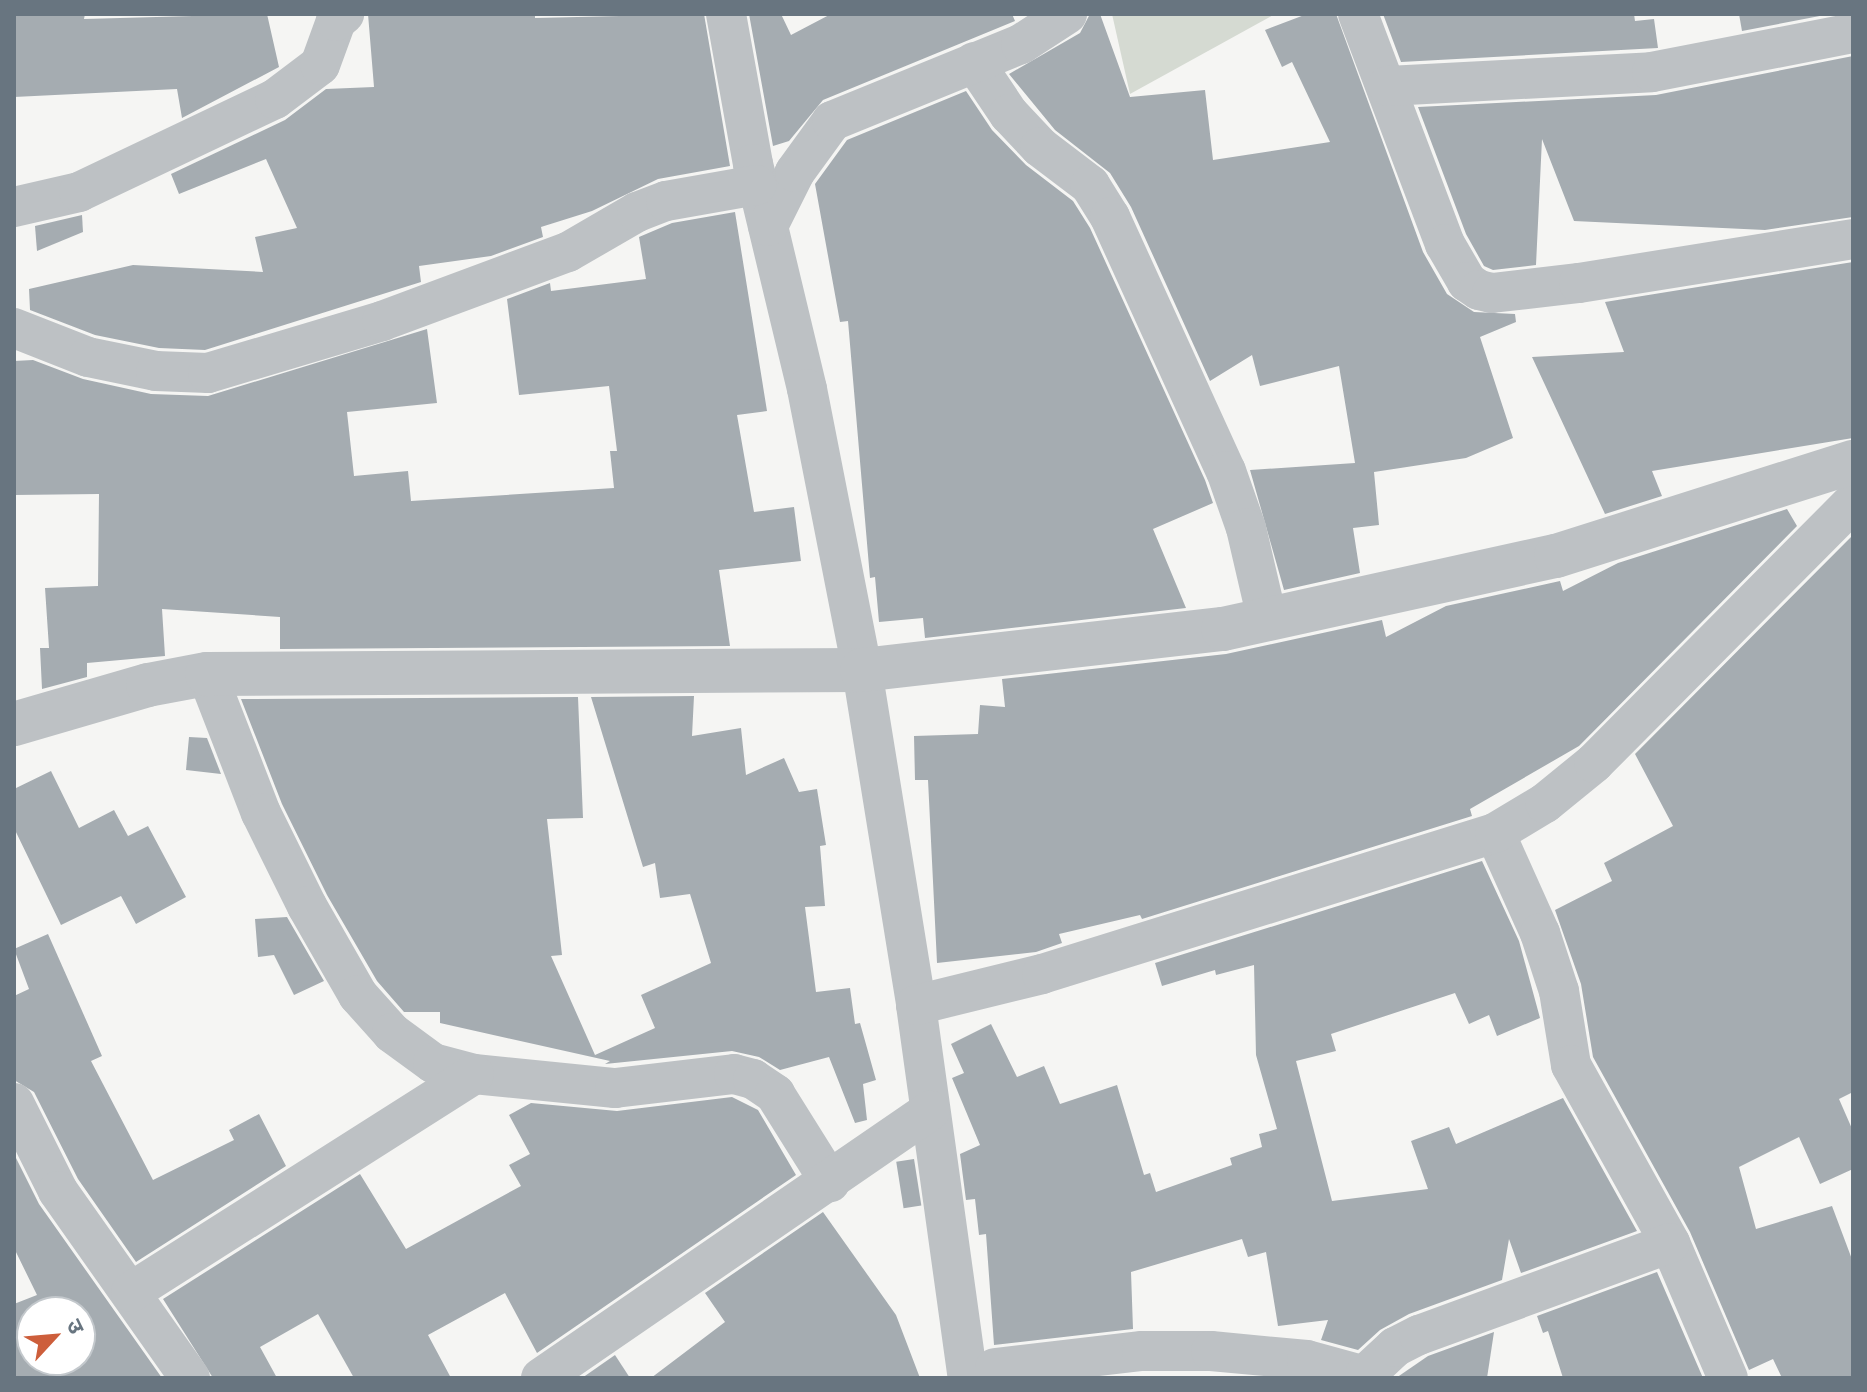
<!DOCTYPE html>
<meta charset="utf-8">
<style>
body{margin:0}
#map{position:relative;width:1867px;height:1392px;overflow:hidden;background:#f5f5f3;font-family:"Archivo Narrow","Noto Sans Devanagari",sans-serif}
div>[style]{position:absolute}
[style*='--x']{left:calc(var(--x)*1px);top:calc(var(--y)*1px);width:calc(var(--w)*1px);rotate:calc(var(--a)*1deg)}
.green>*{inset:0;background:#d5dad2}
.building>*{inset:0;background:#a5acb1;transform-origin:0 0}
.minor>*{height:40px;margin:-20px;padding:0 20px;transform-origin:20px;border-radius:20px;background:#bdc1c4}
.tertiary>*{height:44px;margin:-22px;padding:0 22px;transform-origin:22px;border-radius:22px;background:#bdc1c4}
span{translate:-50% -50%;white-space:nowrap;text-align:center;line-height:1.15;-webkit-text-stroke:8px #fff;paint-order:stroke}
.frame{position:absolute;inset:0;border:16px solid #687580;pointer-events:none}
.north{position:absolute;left:16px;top:1296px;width:80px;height:80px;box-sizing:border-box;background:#fff;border:2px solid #c3c8cc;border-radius:50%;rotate:64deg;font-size:22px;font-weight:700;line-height:32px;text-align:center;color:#687580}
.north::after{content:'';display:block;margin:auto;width:28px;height:36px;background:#cd5e3b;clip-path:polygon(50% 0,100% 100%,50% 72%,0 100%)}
</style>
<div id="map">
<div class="green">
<i style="clip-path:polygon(1112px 14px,1275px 14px,1130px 94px)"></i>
</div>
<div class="building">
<i style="clip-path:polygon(14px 14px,85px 14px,84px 19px,267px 14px,279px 67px,182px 118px,177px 89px,14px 97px)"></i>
<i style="clip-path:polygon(368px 14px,535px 14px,535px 18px,704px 14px,730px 166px,658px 179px,592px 211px,541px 227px,543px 237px,491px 256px,419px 266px,421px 282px,205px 350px,159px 348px,95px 335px,30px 310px,29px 289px,133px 265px,263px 272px,255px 237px,297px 228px,266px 159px,179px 194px,171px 174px,285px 120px,326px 89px,374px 87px)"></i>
<i style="clip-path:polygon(749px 14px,781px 14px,791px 35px,831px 14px,1012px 14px,1015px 21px,823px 100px,789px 141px,773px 146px)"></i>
<i style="clip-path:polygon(1090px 14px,1100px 14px,1130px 97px,1205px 90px,1213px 160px,1330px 142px,1292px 62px,1282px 67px,1265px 30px,1307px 14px,1336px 14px,1423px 252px,1447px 294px,1474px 312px,1515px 314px,1516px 322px,1480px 337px,1513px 438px,1466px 458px,1374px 472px,1379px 525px,1353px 528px,1360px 573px,1284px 590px,1250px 470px,1355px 463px,1339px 366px,1260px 386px,1252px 355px,1210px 381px,1131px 207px,1110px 173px,1055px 130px,1009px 74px,1080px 33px)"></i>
<i style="clip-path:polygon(1383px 14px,1634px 14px,1635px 21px,1654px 19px,1658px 48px,1401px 62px)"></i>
<i style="clip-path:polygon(1739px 14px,1825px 14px,1825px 15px,1742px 31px)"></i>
<i style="clip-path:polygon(1853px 56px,1853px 217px,1765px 230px,1574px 221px,1542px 139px,1536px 265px,1493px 270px,1484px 266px,1466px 234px,1418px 107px,1656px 95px)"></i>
<i style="clip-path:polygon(966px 91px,992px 130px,1026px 165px,1073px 201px,1090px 228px,1205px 480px,1213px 503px,1153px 529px,1186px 608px,925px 638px,923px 618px,879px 622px,875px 577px,870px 578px,848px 321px,840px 322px,815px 184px,847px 140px)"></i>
<i style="clip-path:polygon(735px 212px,767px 411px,737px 415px,754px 512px,794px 507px,801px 561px,719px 570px,730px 646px,280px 649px,280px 617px,162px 609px,165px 656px,87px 663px,87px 677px,42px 689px,40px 648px,49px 648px,45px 588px,98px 586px,99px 494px,14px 495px,14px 361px,33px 360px,83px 379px,151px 394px,208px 396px,427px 329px,437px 403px,347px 412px,354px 476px,408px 471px,411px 501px,614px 488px,610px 451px,617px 451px,609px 386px,519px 395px,507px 299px,550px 283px,551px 291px,646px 279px,639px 237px,672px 223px)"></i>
<i style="clip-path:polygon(82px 215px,83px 232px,37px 251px,35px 226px)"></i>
<i style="clip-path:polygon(1853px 262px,1853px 438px,1652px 471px,1662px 496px,1605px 514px,1532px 357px,1624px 352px,1605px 302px)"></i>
<i style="clip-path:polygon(1787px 509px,1797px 526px,1579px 746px,1470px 809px,1472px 816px,1142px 919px,1140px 915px,1059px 934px,1062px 943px,1036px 952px,937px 963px,928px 780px,915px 780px,914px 736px,978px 734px,980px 705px,1005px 707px,1002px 679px,1226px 654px,1382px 620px,1386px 637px,1446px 606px,1560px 581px,1563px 591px,1618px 563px)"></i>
<i style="clip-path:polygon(1853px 535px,1853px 1092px,1839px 1099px,1853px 1131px,1853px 1169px,1820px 1184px,1799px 1137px,1739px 1167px,1756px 1229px,1832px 1206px,1853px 1262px,1853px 1378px,1782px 1378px,1773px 1359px,1749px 1370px,1690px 1232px,1593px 1057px,1581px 984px,1555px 910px,1612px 881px,1604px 863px,1673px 826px,1635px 754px)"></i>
<i style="clip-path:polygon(694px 696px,692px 736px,741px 728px,746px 775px,784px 758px,799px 792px,817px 789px,826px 845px,820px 846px,825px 906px,805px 907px,816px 992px,850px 988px,855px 1024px,860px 1023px,876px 1080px,863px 1084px,867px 1120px,855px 1123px,829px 1057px,780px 1070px,759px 1057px,732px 1051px,605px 1064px,610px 1061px,440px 1023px,440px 1012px,404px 1012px,377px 981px,327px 895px,282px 804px,241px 699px,578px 697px,583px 818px,547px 819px,562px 955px,551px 956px,595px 1055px,655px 1028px,641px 995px,711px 963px,690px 894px,660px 898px,655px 863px,643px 867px,591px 697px)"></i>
<i style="clip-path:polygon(189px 737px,207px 738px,221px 774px,186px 770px)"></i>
<i style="clip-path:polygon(51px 771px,79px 828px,114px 810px,128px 836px,148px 826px,186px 897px,136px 924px,121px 896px,61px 925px,14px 828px,14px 789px)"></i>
<i style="clip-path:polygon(1482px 861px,1519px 941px,1540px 1018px,1497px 1036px,1489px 1015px,1469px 1024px,1455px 993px,1331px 1034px,1336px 1051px,1296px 1061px,1332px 1201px,1428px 1189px,1411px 1141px,1449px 1127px,1456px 1144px,1563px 1098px,1637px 1231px,1521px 1273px,1509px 1239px,1502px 1280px,1409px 1314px,1380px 1330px,1358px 1350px,1321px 1340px,1328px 1320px,1278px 1326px,1266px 1252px,1248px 1257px,1242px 1239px,1131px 1272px,1133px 1329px,994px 1345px,986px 1234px,979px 1235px,975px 1199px,966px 1200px,960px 1154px,980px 1145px,952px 1078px,964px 1073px,951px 1044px,991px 1024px,1017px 1077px,1044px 1066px,1060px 1104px,1117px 1085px,1144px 1175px,1150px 1173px,1156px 1192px,1232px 1165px,1230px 1158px,1262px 1147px,1259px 1134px,1277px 1129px,1256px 1055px,1254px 965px,1216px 975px,1215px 970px,1162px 986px,1155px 963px)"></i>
<i style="clip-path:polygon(287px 917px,324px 981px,294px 995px,274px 955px,258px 957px,255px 919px)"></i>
<i style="clip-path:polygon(48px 934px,102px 1056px,91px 1061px,153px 1180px,234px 1140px,229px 1130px,259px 1114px,286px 1166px,136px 1262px,78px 1179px,34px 1092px,14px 1080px,14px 996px,29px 989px,14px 949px)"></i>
<i style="clip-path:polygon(732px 1097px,758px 1110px,796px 1175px,537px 1353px,505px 1293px,428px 1335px,451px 1378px,354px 1378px,318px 1314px,260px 1347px,277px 1378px,213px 1378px,163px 1299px,360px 1174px,406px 1249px,521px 1186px,509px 1165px,530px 1154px,509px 1115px,531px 1103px,617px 1111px)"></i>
<i style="clip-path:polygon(evenodd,14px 1154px,39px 1204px,162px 1378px,14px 1378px,14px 1304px,37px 1295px,14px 1248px,14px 1154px,32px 1312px,80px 1312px,80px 1360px,32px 1360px,32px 1312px)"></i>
<i style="left:914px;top:1159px;width:47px;height:18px;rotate:81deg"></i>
<i style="clip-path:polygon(823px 1212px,896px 1315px,920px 1378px,651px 1378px,725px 1322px,705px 1293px)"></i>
<i style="clip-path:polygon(1657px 1272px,1703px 1378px,1563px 1378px,1548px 1331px,1543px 1333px,1537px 1316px)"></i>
<i style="clip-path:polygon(1494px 1332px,1487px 1378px,1396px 1378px,1428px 1356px)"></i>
<i style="clip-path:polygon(615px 1355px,630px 1378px,582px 1378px)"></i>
</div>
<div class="minor">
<i style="--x:726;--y:14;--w:152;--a:79.8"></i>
<i style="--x:753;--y:164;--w:231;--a:76.5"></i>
<i style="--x:807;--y:389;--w:286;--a:78.9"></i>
<i style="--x:862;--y:670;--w:339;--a:80.8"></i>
<i style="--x:916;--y:1005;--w:377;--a:82.1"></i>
<i style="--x:1358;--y:14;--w:246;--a:69.3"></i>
<i style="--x:1445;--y:244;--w:44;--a:59.9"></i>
<i style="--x:1467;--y:282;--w:14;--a:34"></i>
<i style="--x:1479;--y:290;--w:13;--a:13"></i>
<i style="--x:1492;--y:293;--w:88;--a:-6.6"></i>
<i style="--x:1579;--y:283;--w:278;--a:-9.1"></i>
<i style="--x:974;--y:62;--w:63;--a:56.1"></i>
<i style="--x:1009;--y:114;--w:45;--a:46.8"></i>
<i style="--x:1040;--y:147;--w:63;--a:37.2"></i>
<i style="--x:1090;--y:185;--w:38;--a:58"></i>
<i style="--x:1110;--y:217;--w:279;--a:65.5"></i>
<i style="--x:1226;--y:471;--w:60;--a:70.7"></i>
<i style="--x:1246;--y:528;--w:92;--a:76.9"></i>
<i style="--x:1388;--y:86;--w:264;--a:-3"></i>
<i style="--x:1652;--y:72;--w:205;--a:-11"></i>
<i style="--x:14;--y:207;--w:67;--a:-13"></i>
<i style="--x:79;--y:192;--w:217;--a:-25.4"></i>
<i style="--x:275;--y:99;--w:56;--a:-37.1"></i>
<i style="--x:320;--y:65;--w:47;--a:-70"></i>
<i style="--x:336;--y:21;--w:11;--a:-41"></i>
<i style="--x:768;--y:226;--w:60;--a:-63.4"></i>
<i style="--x:795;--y:172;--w:63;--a:-54"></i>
<i style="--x:832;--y:121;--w:204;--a:-22.2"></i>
<i style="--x:1021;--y:44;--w:55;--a:-33.1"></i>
<i style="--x:14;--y:328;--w:79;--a:21.4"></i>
<i style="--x:88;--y:357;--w:69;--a:11.6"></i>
<i style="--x:156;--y:371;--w:52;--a:2.2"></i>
<i style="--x:208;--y:373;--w:182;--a:-16.6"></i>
<i style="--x:382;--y:321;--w:198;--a:-20.4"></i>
<i style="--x:568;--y:252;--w:80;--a:-30.1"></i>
<i style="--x:637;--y:212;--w:31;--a:-21"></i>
<i style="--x:666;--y:201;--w:92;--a:-10"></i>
<i style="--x:207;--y:674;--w:149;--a:68.8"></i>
<i style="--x:261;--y:813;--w:104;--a:63.7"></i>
<i style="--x:307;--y:906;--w:103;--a:60.2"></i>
<i style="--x:358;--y:995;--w:51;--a:48.2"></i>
<i style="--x:392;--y:1033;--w:51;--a:36.2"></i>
<i style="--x:433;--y:1063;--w:42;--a:15"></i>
<i style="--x:474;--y:1074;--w:142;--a:5.7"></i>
<i style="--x:615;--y:1088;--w:120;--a:-6.7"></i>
<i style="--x:734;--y:1074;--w:20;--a:15"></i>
<i style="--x:753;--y:1079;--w:27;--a:34"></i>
<i style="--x:775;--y:1094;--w:104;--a:58"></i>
<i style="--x:1495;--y:833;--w:110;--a:65.8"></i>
<i style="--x:1540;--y:933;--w:61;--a:71.9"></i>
<i style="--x:1559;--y:991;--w:75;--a:80.8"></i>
<i style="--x:1571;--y:1065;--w:204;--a:60.9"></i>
<i style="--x:1670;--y:1243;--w:147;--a:66.8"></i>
<i style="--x:916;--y:1005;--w:130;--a:-13.8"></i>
<i style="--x:1042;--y:974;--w:474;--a:-17.3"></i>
<i style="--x:1495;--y:833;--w:58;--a:-31"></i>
<i style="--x:1545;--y:803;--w:63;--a:-39.2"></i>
<i style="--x:1594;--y:763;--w:368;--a:-45.2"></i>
<i style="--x:14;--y:1103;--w:98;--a:63.4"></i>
<i style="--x:58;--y:1191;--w:229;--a:54.8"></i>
<i style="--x:131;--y:1292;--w:406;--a:-32.4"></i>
<i style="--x:995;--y:1368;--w:148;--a:-6.6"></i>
<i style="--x:1142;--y:1351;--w:69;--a:0"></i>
<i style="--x:1211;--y:1351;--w:96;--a:5.4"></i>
<i style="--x:1307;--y:1360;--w:68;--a:15.3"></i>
<i style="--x:1365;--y:1375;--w:41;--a:-43"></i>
<i style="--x:1395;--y:1347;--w:27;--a:-27"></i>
<i style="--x:1419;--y:1335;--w:267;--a:-20.1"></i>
<i style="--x:541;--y:1378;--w:472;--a:-34.5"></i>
</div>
<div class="tertiary">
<i style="--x:14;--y:724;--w:140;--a:-16.2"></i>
<i style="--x:148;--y:685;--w:60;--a:-10.6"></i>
<i style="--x:207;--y:674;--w:655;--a:-0.35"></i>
<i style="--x:862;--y:670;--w:363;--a:-6.5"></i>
<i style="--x:1223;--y:629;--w:341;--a:-12.4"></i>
<i style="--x:1556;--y:556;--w:312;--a:-17.6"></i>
</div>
<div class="frame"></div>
<div class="north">उ</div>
</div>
